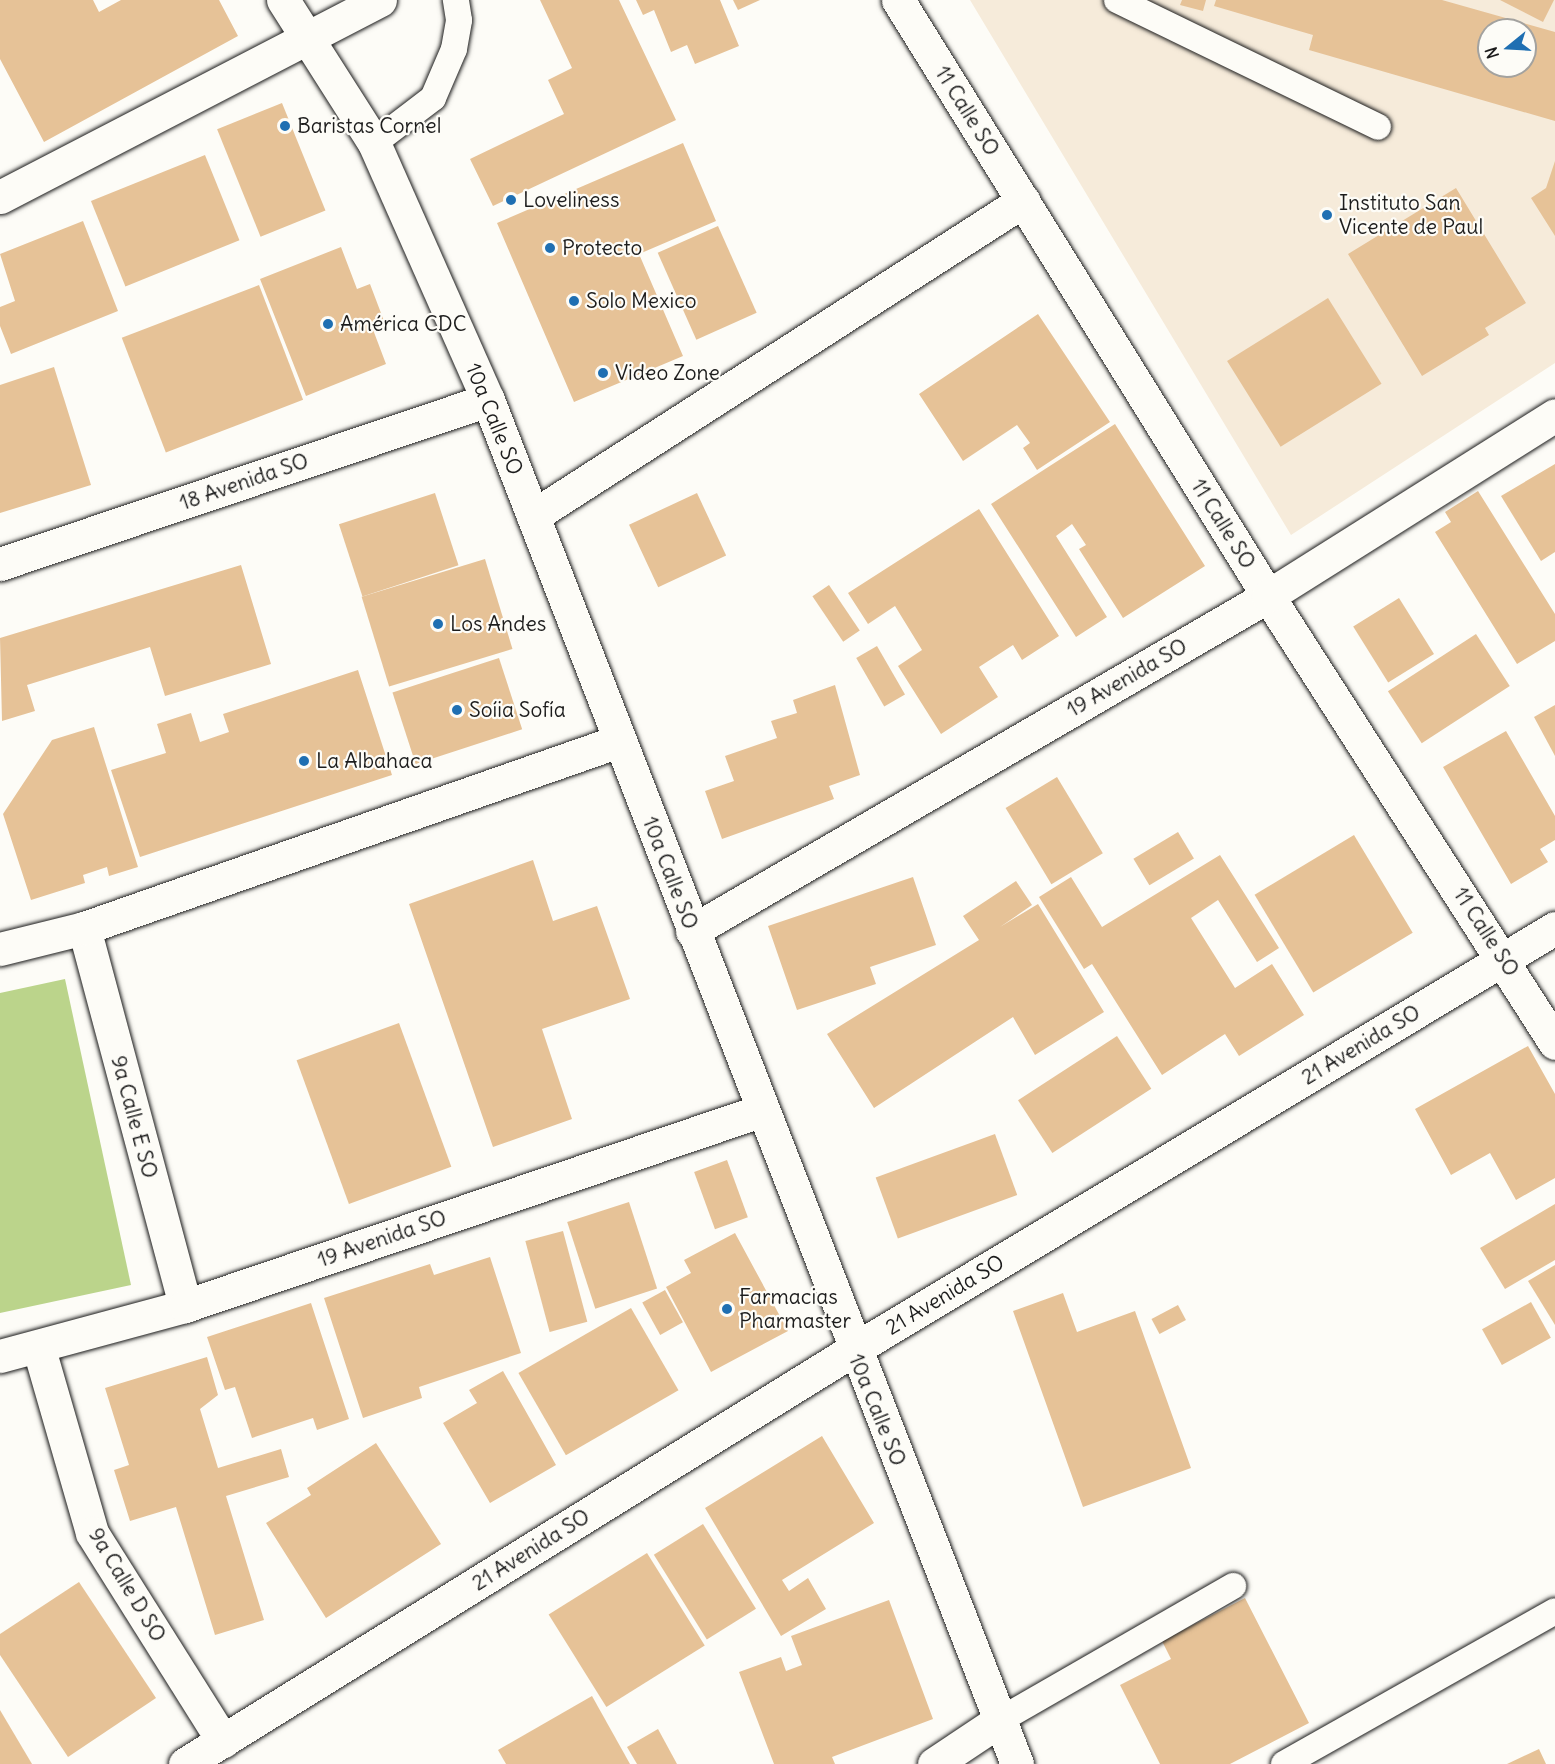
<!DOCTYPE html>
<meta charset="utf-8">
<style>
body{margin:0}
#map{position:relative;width:1555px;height:1764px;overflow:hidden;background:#fdfcf7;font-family:Delius,sans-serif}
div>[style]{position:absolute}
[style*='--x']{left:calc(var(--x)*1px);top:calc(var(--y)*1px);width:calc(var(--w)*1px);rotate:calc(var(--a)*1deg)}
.built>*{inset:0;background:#f6ebda}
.green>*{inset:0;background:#bbd48b}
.building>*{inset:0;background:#e6c297;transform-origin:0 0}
.roads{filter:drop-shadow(0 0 2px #1c1c1c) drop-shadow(0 0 2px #1c1c1c)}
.service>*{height:26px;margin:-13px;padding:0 13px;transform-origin:13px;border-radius:13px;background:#fdfcf7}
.minor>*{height:33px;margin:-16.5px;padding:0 16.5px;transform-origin:16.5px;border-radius:16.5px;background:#fdfcf7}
.tertiary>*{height:33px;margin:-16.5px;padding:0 16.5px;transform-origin:16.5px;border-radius:16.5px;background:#fdfcf7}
.dots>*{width:16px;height:16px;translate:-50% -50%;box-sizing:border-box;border:3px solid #fdfcf7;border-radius:50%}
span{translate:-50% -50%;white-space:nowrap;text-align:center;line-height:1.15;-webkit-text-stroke:4.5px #fdfcf7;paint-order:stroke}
.street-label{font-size:21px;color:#1c1c1c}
.poi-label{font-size:21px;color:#1c1c1c}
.left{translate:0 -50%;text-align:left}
.north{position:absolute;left:1477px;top:18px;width:60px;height:60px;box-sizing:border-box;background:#fdfcf7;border:2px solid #a3a29f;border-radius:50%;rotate:252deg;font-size:16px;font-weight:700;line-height:24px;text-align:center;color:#1c1c1c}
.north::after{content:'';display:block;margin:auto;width:21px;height:27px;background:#1f6fb2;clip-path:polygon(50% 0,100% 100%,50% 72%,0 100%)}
</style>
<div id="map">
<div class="built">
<i style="clip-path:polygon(evenodd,970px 0,1555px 0,1555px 363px,1291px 535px,970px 0,1489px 30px,1525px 30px,1525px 66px,1489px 66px,1489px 30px)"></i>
</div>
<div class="green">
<i style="clip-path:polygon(65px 979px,131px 1285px,0 1313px,0 993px)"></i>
</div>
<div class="building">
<i style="clip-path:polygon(0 0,93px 0,99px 12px,121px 0,219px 0,238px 36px,44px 142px,0 59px)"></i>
<i style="clip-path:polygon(540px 0,619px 0,676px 120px,493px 206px,470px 159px,564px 114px,548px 80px,572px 68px)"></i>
<i style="clip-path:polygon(636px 0,720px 0,739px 46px,695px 64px,687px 45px,671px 52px,654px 10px,643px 15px)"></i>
<i style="clip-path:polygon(733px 0,760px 0,738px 10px)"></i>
<i style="clip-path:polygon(1182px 0,1206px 0,1203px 11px,1180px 5px)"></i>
<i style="clip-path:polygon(evenodd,1216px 0,1442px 0,1555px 32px,1555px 121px,1309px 50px,1313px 35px,1214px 6px,1216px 0,1489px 30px,1525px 30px,1525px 66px,1489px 66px,1489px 30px)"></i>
<i style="clip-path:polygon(1500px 0,1554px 0,1543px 22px)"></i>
<i style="left:282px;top:103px;width:116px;height:70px;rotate:68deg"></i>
<i style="clip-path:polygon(683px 143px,716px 221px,639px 254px,683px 356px,574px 402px,497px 223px)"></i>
<i style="left:205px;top:155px;width:92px;height:123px;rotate:68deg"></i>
<i style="clip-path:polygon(1555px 161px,1555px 236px,1531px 198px,1546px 188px)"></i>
<i style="clip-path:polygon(1456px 188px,1526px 303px,1485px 328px,1489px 335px,1422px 376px,1348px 254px)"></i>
<i style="clip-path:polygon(83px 221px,118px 311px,11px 354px,0 326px,0 307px,15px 301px,0 254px)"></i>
<i style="left:718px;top:226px;width:95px;height:66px;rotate:66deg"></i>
<i style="clip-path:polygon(341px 247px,357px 289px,370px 284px,384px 321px,372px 327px,386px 364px,306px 396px,260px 279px)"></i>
<i style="left:259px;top:285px;width:123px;height:147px;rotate:69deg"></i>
<i style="left:1328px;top:298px;width:101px;height:119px;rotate:58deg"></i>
<i style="clip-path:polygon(1038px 314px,1110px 422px,1037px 470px,1023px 448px,1030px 443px,1017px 425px,963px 461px,919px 394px)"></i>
<i style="clip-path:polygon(54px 367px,91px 485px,0 513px,0 385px)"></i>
<i style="clip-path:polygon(1115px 424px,1205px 566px,1123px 618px,1079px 549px,1086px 545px,1072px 524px,1056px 536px,1107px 617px,1076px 637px,991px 504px)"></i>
<i style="clip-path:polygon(1555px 464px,1555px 552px,1541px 561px,1501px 496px)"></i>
<i style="clip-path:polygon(1478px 491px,1555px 614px,1555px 641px,1517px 664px,1435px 532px,1451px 522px,1445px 512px)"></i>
<i style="left:435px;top:493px;width:76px;height:101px;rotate:72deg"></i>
<i style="left:697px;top:493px;width:69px;height:75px;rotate:65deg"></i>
<i style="clip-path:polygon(979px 509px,1059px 636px,1022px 660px,1013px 645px,979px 667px,998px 697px,941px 734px,898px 666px,922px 650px,895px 606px,868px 624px,848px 593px)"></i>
<i style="left:485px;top:559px;width:94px;height:129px;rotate:73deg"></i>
<i style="clip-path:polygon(241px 565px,271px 664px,165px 696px,150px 647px,27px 685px,35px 711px,2px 721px,0 638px)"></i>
<i style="left:829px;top:585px;width:55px;height:20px;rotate:56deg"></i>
<i style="left:1399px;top:598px;width:66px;height:54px;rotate:58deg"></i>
<i style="left:1476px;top:634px;width:62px;height:105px;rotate:57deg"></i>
<i style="left:877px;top:646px;width:56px;height:24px;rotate:60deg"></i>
<i style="left:499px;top:658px;width:75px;height:112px;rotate:72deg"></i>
<i style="clip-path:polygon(358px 670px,392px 775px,140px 857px,111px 770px,166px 753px,157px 724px,191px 713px,200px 742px,229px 732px,223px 714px)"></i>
<i style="clip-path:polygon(835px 685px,860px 775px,829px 786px,834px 799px,722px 839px,705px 791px,734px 781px,725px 756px,777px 738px,771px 721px,797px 713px,793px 700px)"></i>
<i style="clip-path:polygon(1555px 705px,1555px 756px,1534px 717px)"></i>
<i style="clip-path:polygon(94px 727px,138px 867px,109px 876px,107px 867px,83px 875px,85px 883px,31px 900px,3px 814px,52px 740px)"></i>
<i style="clip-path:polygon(1506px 731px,1555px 816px,1555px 840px,1540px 849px,1548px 862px,1511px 884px,1443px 767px)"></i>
<i style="left:1057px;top:777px;width:89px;height:60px;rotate:59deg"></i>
<i style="left:1178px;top:832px;width:31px;height:52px;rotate:59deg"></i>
<i style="left:1354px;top:835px;width:114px;height:116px;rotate:59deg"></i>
<i style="clip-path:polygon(1220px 855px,1279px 948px,1257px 962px,1218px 900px,1191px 918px,1235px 988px,1272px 964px,1304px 1015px,1239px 1056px,1225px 1034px,1162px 1075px,1092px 964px,1084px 969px,1039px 897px,1071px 877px,1102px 927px)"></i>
<i style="clip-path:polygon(533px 860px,553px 921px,597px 906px,630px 999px,542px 1029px,572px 1119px,493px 1147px,409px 904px)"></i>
<i style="clip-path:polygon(913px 877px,936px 945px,870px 967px,876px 984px,797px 1010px,768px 926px)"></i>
<i style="clip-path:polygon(1016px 881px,1032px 905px,1000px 927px,1038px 904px,1104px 1012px,1035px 1055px,1013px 1017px,874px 1108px,827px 1034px,979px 940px,963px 916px)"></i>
<i style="left:399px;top:1023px;width:153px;height:109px;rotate:70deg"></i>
<i style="left:1117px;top:1036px;width:63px;height:118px;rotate:57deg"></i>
<i style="clip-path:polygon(1528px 1046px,1555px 1094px,1555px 1178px,1516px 1200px,1490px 1153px,1451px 1175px,1415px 1109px)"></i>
<i style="left:995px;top:1134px;width:65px;height:127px;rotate:70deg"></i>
<i style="left:727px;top:1160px;width:61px;height:35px;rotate:70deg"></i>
<i style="left:629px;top:1202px;width:91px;height:65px;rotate:72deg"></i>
<i style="clip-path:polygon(1555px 1204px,1555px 1260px,1505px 1289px,1480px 1248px)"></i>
<i style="left:563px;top:1231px;width:94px;height:39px;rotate:75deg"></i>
<i style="clip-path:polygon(735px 1233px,788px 1331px,711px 1372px,666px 1287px,691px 1273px,684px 1260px)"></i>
<i style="clip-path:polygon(490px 1257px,521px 1353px,419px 1387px,422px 1398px,363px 1418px,324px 1298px,430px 1264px,434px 1275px)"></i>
<i style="clip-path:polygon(1555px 1265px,1555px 1325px,1528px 1281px)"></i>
<i style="left:665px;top:1290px;width:37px;height:26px;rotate:61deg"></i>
<i style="clip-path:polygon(1063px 1293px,1077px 1332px,1135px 1311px,1191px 1468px,1083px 1507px,1013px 1311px)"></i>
<i style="left:1531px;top:1302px;width:41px;height:56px;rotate:61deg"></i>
<i style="clip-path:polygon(311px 1303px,349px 1419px,317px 1430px,313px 1418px,252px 1438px,235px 1387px,225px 1390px,207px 1337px)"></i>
<i style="left:1178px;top:1305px;width:17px;height:30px;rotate:62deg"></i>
<i style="left:631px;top:1308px;width:95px;height:130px;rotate:60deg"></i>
<i style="clip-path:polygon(207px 1357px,218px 1395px,200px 1409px,218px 1468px,281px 1449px,289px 1477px,226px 1496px,264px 1620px,215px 1635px,176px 1507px,130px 1521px,114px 1470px,129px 1465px,105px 1388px)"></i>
<i style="clip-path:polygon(503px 1371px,556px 1465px,490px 1503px,443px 1423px,477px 1403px,469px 1390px)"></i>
<i style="clip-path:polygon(822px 1436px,874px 1523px,782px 1580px,789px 1591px,808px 1578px,826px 1609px,781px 1636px,705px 1508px)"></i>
<i style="clip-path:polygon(376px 1443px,441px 1544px,326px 1618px,266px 1523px,311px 1495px,307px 1488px)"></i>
<i style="left:703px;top:1524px;width:100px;height:58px;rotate:58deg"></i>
<i style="left:647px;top:1553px;width:109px;height:116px;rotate:58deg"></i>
<i style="clip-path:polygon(79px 1582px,156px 1698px,68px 1757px,0 1655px,0 1634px)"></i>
<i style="clip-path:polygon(1245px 1598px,1309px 1723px,1230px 1764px,1160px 1764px,1120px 1685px,1171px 1659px,1162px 1641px)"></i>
<i style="clip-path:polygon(889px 1600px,933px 1719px,832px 1757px,835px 1764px,774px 1764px,739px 1672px,781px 1657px,786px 1671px,802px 1665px,791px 1636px)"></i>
<i style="clip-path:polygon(592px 1696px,630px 1764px,506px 1764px,498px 1750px)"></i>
<i style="clip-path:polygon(0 1710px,32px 1764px,0 1764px)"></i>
<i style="clip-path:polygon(658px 1729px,677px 1764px,637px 1764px,627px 1747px)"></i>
<i style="clip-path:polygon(1539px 1749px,1546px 1764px,1507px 1764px)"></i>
</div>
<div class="roads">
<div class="service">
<i style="--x:1117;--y:0;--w:290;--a:25.9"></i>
<i style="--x:374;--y:143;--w:74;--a:-37.3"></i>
<i style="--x:433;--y:98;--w:53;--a:-66.8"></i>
<i style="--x:454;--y:49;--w:29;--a:-80"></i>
<i style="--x:459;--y:20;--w:20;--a:-99"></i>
<i style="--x:1000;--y:1720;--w:269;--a:-29.9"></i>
<i style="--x:1284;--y:1764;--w:311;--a:-29.4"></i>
</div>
<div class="minor">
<i style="--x:898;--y:0;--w:702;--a:58.17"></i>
<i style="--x:1268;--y:596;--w:531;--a:57.3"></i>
<i style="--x:0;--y:197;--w:428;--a:-27.4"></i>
<i style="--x:533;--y:516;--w:583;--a:-32.74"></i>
<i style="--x:0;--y:564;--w:515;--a:-18.58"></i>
<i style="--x:84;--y:928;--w:391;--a:75"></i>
<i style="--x:692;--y:931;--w:666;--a:-30.18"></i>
<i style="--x:1268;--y:596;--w:339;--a:-32.2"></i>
<i style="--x:0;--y:949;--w:87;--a:-14"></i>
<i style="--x:84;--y:928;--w:567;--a:-19.27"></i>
<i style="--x:39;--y:1349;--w:191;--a:73.9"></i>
<i style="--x:92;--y:1533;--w:246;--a:57.8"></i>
<i style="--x:0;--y:1356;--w:192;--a:-15.1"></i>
<i style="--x:185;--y:1306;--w:607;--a:-18.73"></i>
<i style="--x:185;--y:1764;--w:786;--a:-31.79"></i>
<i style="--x:853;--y:1350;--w:819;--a:-31.01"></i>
<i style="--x:934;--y:1764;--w:79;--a:-33.7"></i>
</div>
<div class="tertiary">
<i style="--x:283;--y:0;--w:169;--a:57.5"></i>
<i style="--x:374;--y:143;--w:281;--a:66.1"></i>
<i style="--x:488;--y:400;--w:1463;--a:68.8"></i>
</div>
</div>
<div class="dots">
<i style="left:285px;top:126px;background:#1f6fb2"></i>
<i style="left:511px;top:200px;background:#1f6fb2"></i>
<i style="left:1327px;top:215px;background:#1f6fb2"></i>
<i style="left:550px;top:248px;background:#1f6fb2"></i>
<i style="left:574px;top:301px;background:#1f6fb2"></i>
<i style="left:328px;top:324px;background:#1f6fb2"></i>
<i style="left:603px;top:373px;background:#1f6fb2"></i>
<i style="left:438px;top:624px;background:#1f6fb2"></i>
<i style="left:457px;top:710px;background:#1f6fb2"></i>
<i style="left:304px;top:761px;background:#1f6fb2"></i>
<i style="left:727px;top:1309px;background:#1f6fb2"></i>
</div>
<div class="street-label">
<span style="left:967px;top:111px;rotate:58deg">11 Calle SO</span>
<span style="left:494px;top:419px;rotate:68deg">10a Calle SO</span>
<span style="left:244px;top:482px;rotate:-19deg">18 Avenida SO</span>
<span style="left:1223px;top:524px;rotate:58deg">11 Calle SO</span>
<span style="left:1127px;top:678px;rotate:-30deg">19 Avenida SO</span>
<span style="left:670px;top:873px;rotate:69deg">10a Calle SO</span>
<span style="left:1486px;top:932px;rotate:57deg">11 Calle SO</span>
<span style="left:1361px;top:1045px;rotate:-31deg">21 Avenida SO</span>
<span style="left:134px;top:1117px;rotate:75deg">9a Calle E SO</span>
<span style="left:382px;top:1239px;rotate:-19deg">19 Avenida SO</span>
<span style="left:945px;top:1295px;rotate:-31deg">21 Avenida SO</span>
<span style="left:877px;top:1410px;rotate:68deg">10a Calle SO</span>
<span style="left:531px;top:1550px;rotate:-32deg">21 Avenida SO</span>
<span style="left:127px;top:1585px;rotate:59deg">9a Calle D SO</span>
</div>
<div class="poi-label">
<span class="left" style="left:297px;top:126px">Baristas Cornel</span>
<span class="left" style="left:523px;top:200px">Loveliness</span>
<span class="left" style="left:1339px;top:215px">Instituto San<br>Vicente de Paul</span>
<span class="left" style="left:562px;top:248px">Protecto</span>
<span class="left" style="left:586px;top:301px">Solo Mexico</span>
<span class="left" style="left:340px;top:324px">América CDC</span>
<span class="left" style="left:615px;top:373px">Video Zone</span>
<span class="left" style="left:450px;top:624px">Los Andes</span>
<span class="left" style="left:469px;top:710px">Soíia Sofía</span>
<span class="left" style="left:316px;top:761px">La Albahaca</span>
<span class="left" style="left:739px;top:1309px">Farmacias<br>Pharmaster</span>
</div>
<div class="north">N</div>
</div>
